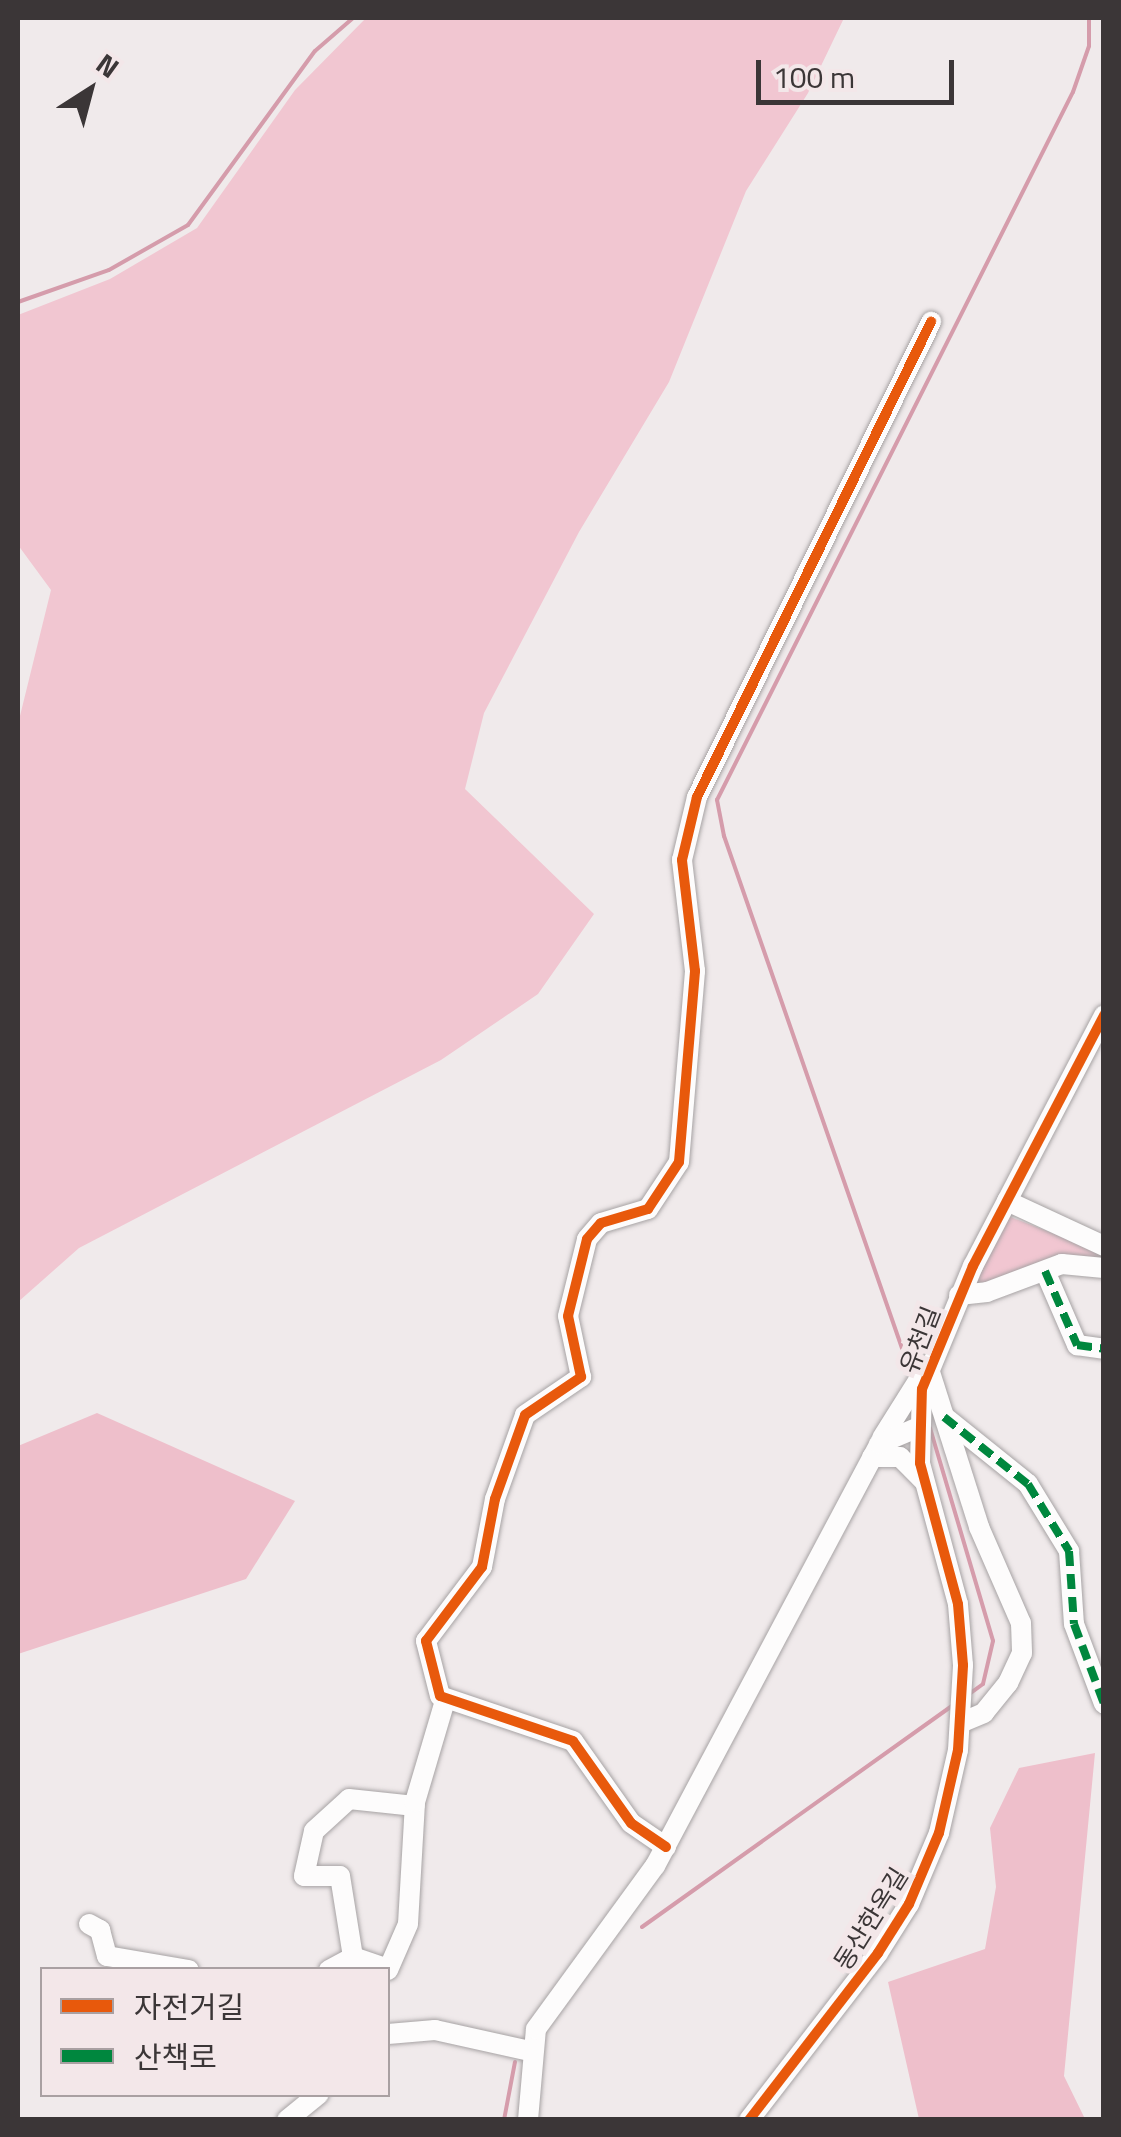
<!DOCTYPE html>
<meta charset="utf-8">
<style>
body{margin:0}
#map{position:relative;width:1121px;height:2137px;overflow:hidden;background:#f0eaeb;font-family:"Titillium Web","Noto Sans KR",sans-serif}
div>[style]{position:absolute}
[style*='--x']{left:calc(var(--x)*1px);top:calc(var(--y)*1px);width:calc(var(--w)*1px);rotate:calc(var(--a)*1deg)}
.green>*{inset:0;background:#f1c6d1}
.forest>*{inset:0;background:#eebfcb}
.stream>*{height:4px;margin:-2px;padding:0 2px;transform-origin:2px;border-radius:2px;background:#d59cab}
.roads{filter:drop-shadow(0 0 2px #a7a3a4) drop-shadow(0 0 2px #a7a3a4)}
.minor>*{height:20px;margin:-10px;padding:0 10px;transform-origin:10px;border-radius:10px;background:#fdfcfc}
.quiet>*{height:8px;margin-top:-4px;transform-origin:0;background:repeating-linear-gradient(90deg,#00873e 0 15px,transparent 0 23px)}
.cycleway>*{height:10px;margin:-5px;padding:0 5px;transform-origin:5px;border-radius:5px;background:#e8590c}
span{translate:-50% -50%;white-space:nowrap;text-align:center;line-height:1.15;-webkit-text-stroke:10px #f3e7e9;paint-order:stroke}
.street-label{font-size:25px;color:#3b3637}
.frame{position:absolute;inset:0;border:20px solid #3b3637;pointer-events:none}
.legend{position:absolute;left:40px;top:1967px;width:350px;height:130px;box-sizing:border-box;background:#f3e7e9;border:2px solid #a9a0a2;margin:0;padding:12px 18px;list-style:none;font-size:30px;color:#3b3637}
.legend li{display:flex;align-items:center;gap:20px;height:50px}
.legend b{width:50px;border:2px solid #a9a0a2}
.north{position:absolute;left:40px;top:40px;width:100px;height:100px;-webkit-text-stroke:8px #f3e7e9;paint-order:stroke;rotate:36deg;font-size:28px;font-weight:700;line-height:40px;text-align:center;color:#3b3637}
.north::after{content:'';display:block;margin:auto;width:35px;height:45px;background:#3b3637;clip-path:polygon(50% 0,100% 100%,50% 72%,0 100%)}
.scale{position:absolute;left:756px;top:60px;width:198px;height:45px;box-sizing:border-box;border:5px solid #3b3637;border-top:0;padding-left:12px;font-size:30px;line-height:35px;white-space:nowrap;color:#3b3637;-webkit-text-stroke:8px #f3e7e9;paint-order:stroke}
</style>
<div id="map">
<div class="green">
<i style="clip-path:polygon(366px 18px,844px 18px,808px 93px,746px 191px,669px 382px,579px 532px,484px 713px,465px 789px,594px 914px,538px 994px,441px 1060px,79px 1248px,18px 1302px,18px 724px,51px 590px,18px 545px,18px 315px,110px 279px,197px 228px,295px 90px)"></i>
<i style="clip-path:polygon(1008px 1216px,1103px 1253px,1103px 1264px,969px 1288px)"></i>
</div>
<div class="forest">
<i style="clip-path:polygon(97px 1413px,295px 1501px,246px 1579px,18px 1654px,18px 1446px)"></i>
<i style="clip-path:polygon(1095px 1753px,1064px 2076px,1085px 2119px,919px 2119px,888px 1982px,985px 1949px,996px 1887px,990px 1828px,1019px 1768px)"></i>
</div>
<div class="stream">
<i style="--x:18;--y:302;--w:96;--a:-19.4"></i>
<i style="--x:109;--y:270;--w:91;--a:-29.7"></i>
<i style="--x:188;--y:225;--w:215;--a:-53.9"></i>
<i style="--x:315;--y:51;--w:50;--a:-41"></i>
<i style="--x:912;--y:1377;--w:573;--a:-109.16"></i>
<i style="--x:724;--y:836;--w:37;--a:-101"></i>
<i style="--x:717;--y:800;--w:792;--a:-63.31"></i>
<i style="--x:1073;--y:92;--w:49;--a:-70.8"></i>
<i style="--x:1089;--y:46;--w:28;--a:-90"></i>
<i style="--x:930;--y:1428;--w:222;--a:73.5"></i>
<i style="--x:993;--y:1641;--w:44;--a:103.1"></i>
<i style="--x:983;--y:1684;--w:19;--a:144"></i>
<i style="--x:642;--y:1927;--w:381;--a:-35.5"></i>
<i style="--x:504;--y:2120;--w:59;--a:-79.3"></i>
</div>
<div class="roads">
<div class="minor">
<i style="--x:1007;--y:1201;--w:107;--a:24.9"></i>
<i style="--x:1045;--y:1271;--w:81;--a:66.6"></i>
<i style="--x:1077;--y:1345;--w:27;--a:8"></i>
<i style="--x:959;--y:1295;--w:28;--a:-6"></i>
<i style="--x:987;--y:1292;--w:80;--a:-20.5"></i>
<i style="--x:1062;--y:1264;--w:42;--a:5.4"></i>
<i style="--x:929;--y:1369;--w:166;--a:72.4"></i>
<i style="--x:979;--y:1527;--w:105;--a:66.4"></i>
<i style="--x:1021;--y:1623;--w:30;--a:88"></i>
<i style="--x:1022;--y:1653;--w:33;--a:115"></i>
<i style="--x:1008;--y:1683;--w:38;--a:129"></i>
<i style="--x:984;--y:1713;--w:26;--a:157"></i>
<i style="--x:946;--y:1418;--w:105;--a:38.8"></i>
<i style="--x:1028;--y:1484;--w:79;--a:58.5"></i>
<i style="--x:1069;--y:1551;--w:73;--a:86.1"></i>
<i style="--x:1074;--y:1624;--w:85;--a:69.4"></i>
<i style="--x:882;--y:1438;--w:77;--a:-57.8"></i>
<i style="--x:872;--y:1457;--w:28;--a:0"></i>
<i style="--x:900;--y:1457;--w:33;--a:45"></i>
<i style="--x:666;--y:1847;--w:42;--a:-145.6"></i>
<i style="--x:631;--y:1823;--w:100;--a:-125.3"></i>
<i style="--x:573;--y:1741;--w:140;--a:-161.3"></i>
<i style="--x:440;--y:1696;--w:57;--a:-104.3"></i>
<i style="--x:426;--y:1641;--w:93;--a:-52.9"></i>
<i style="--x:482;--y:1567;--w:69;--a:-79.2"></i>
<i style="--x:495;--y:1499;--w:89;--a:-70.3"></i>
<i style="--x:525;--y:1415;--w:68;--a:-34.2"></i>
<i style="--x:581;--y:1377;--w:62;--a:-102"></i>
<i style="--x:568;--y:1316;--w:79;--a:-76.1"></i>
<i style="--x:587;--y:1239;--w:21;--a:-49"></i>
<i style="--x:601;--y:1223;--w:49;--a:-16.6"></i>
<i style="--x:648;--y:1209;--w:56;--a:-56.6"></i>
<i style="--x:679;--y:1162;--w:192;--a:-85.2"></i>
<i style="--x:695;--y:971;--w:112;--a:-96.7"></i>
<i style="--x:682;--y:860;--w:65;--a:-76.6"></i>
<i style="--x:697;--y:797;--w:530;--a:-63.77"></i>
<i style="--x:89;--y:1924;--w:13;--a:29"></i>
<i style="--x:100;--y:1930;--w:27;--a:75"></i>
<i style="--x:107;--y:1956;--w:83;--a:9.7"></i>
<i style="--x:353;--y:1957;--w:82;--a:-99.1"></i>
<i style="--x:340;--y:1876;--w:36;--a:180"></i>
<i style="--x:304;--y:1876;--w:46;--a:-77.5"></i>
<i style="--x:314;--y:1831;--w:47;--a:-42.4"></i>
<i style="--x:349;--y:1799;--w:66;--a:6.1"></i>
<i style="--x:329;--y:1970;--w:27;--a:-28"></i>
<i style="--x:353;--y:1957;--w:37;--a:19"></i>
<i style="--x:388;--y:1970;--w:50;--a:-66.5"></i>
<i style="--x:408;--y:1924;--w:122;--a:-86.7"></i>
<i style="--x:415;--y:1802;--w:105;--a:-73.5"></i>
<i style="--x:388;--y:2034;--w:47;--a:-4.9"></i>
<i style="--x:435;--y:2030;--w:97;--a:12.5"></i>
<i style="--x:287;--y:2120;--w:41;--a:-39.1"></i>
<i style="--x:528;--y:2120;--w:91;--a:-85"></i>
<i style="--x:536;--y:2029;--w:202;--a:-53.9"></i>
<i style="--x:655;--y:1866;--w:478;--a:-62"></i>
<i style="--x:879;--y:1444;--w:43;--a:-23"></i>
<i style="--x:749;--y:2120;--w:211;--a:-52.3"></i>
<i style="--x:878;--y:1953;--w:58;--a:-57.7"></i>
<i style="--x:909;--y:1904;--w:77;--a:-67.1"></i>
<i style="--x:939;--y:1833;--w:85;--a:-77.1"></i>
<i style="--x:958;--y:1750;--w:85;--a:-86.6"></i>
<i style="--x:963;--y:1665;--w:61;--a:-94.7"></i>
<i style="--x:958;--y:1604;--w:146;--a:-105.1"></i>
<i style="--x:920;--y:1463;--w:74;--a:-88.5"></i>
<i style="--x:922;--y:1389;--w:133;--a:-67.5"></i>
<i style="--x:973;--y:1266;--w:283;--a:-62.4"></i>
</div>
</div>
<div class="quiet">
<i style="--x:1045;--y:1271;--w:81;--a:66.6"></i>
<i style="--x:1077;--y:1345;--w:27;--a:8"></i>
<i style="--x:944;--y:1417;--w:107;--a:38.6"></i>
<i style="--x:1028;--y:1484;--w:79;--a:58.5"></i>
<i style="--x:1069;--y:1551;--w:73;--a:86.1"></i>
<i style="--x:1074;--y:1624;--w:85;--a:69.4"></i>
</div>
<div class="cycleway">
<i style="--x:666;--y:1847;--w:42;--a:-145.6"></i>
<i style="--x:631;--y:1823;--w:100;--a:-125.3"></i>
<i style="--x:573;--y:1741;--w:140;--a:-161.3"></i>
<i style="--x:440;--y:1696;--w:57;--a:-104.3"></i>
<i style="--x:426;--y:1641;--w:93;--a:-52.9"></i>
<i style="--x:482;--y:1567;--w:69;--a:-79.2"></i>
<i style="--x:495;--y:1499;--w:89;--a:-70.3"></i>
<i style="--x:525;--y:1415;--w:68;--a:-34.2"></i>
<i style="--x:581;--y:1377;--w:62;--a:-102"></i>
<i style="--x:568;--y:1316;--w:79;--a:-76.1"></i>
<i style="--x:587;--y:1239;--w:21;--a:-49"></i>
<i style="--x:601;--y:1223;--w:49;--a:-16.6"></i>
<i style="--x:648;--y:1209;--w:56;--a:-56.6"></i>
<i style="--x:679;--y:1162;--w:192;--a:-85.2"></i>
<i style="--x:695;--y:971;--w:112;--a:-96.7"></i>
<i style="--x:682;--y:860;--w:65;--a:-76.6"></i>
<i style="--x:697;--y:797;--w:530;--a:-63.77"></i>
<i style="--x:749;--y:2120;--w:211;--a:-52.3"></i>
<i style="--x:878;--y:1953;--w:58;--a:-57.7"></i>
<i style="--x:909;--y:1904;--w:77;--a:-67.1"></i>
<i style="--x:939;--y:1833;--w:85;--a:-77.1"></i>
<i style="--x:958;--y:1750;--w:85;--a:-86.6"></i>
<i style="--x:963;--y:1665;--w:61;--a:-94.7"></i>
<i style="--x:958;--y:1604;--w:146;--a:-105.1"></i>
<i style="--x:920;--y:1463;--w:74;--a:-88.5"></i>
<i style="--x:922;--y:1389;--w:133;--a:-67.5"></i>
<i style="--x:973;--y:1266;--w:283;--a:-62.4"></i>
</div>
<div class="street-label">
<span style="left:920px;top:1340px;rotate:-69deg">유천길</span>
<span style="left:871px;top:1919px;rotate:-58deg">동산한옥길</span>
</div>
<div class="frame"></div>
<ul class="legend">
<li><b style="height:12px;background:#e8590c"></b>자전거길</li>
<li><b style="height:12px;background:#00873e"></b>산책로</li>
</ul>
<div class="north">N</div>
<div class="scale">100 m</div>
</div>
